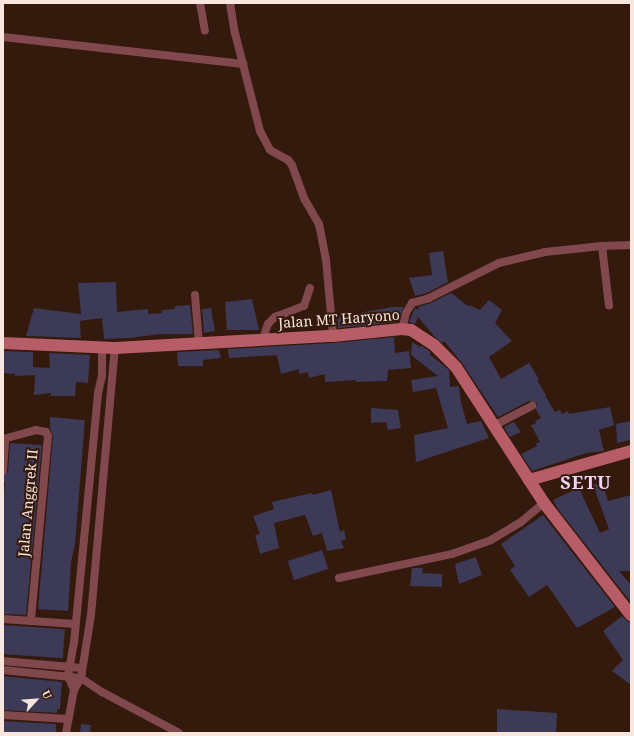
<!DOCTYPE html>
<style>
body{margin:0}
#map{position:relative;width:634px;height:736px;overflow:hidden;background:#34190d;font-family:"Noto Serif",serif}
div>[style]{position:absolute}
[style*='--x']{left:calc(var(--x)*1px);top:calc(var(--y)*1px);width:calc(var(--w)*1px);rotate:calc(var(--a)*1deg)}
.building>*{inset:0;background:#3c3a56;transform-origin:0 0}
.street>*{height:8px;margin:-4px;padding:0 4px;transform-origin:4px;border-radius:4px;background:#81494e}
.secondary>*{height:12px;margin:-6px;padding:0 6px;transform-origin:6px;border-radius:6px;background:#b75d67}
span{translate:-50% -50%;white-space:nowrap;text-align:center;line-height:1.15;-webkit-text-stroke:4px #34190d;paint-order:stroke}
.street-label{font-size:14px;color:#f9e6de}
.district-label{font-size:18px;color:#f1d4fa;font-weight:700;letter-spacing:1px}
.frame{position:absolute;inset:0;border:4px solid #f9e6de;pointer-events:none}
.north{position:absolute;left:16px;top:680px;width:40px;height:40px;-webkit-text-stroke:3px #34190d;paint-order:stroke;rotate:64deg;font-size:11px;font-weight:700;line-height:16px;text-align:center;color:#f9e6de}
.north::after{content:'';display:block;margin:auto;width:14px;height:18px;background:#f9e6de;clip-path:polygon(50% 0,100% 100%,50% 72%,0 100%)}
</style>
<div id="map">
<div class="building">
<i style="clip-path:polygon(443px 251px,448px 282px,427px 293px,415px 296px,409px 278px,432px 275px,429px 253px)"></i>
<i style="clip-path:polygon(116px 282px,117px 312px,148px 309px,148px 314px,162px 313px,162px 310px,175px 309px,175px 306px,190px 305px,193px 334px,160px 334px,129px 338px,104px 339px,102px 318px,80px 321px,81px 338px,26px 336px,34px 308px,81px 314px,78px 283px)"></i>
<i style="clip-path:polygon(451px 293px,468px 306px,469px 305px,480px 310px,489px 300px,502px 310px,495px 323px,512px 341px,489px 357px,501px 379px,529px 363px,539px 379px,537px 380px,546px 395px,545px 396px,555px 412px,560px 410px,562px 414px,568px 411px,569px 414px,610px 407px,614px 425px,599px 430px,604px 451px,586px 453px,532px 471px,521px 454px,537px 446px,536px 443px,540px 442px,531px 425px,536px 424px,535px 421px,541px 418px,536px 410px,537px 403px,529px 401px,498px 417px,462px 363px,444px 341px,442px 343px,434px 336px,418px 317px,415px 324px,409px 322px,415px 308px,419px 310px,418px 307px,431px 303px)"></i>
<i style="clip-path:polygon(252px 299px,259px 330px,227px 330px,225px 302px)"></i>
<i style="clip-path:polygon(392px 307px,403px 307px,398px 322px,338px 328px,337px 317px)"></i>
<i style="clip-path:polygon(211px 308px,215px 331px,204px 333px,202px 309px)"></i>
<i style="clip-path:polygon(394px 337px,395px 353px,409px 351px,411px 368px,388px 370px,387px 381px,356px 382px,356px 380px,325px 382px,325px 374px,309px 378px,308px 372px,299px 374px,299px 369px,281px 374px,277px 355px,229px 358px,228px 349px,333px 343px)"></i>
<i style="clip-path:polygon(412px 342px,420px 347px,422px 346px,429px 351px,431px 353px,429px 354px,449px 370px,450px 387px,459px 386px,461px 402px,467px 424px,481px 421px,489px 438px,416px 462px,414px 435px,448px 428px,436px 388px,413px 392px,411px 380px,438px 376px,411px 355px)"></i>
<i style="clip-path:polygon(219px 350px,221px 358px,203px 360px,203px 366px,178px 366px,177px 352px)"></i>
<i style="clip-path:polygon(3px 351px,33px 352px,33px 367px,50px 368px,49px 353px,90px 355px,88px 383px,76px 382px,75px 396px,51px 396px,51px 393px,34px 395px,35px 375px,15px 376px,15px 374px,3px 373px)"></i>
<i style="clip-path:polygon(371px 408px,398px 410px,401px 428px,388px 430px,386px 422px,371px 423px)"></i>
<i style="clip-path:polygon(50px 417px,85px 420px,75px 544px,71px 562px,68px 611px,38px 609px,53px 436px,50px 428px)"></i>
<i style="clip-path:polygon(631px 421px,631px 440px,617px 443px,616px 424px)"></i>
<i style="clip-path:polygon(514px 422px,521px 432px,510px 437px,504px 427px)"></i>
<i style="clip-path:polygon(10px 443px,42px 445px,26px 615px,3px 614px,3px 505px,5px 483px,3px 482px,3px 476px,8px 472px)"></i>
<i style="clip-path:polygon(602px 482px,608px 501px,631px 495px,631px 571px,619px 571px,631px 585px,631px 599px,629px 600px,558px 509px,553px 500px,579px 488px,600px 533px,609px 529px,593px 485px)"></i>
<i style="clip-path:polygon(331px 490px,340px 532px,344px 530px,346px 539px,341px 541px,344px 548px,327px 551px,322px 533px,313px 536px,305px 515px,274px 523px,279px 548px,260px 554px,255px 535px,260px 534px,253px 516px,274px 509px,272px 502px,312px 493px,313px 495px)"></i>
<i style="clip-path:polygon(543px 515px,615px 607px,577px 628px,547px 585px,529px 597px,510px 570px,515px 566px,501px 544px)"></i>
<i style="left:322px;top:550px;width:20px;height:36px;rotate:72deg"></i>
<i style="clip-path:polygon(476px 557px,482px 575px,459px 584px,455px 564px)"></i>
<i style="clip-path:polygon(412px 568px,423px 568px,422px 573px,442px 574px,442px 587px,410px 586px)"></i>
<i style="clip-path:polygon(622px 616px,628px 622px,631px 622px,631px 685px,612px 671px,623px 660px,603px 631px)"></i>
<i style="left:3px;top:625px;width:62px;height:29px;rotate:4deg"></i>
<i style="clip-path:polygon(3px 676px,62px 682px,60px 709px,57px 709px,57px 713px,3px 710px)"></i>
<i style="clip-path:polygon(497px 709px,557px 713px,556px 733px,497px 733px)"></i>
<i style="clip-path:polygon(3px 721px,56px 724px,56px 733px,3px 733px)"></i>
<i style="left:81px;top:724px;width:10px;height:9px;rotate:6deg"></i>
</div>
<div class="street">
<i style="--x:200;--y:3;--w:28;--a:80"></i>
<i style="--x:230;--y:3;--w:30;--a:81"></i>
<i style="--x:235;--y:33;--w:101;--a:75.7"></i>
<i style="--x:260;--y:131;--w:21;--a:62"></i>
<i style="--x:270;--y:150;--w:21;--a:29"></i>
<i style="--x:288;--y:160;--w:6;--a:51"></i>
<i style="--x:292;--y:165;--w:37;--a:70"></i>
<i style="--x:305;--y:200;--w:28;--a:60"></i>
<i style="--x:319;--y:224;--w:37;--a:79"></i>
<i style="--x:326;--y:260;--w:76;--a:84.7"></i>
<i style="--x:3;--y:37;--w:242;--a:6.4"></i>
<i style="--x:602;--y:246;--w:60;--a:83.3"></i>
<i style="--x:195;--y:295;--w:49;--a:85.3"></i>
<i style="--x:402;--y:329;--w:16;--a:-76"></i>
<i style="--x:406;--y:313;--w:12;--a:-59"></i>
<i style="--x:412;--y:303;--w:18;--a:-16"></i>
<i style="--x:429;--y:298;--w:78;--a:-26.6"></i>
<i style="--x:499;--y:263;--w:47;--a:-13.4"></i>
<i style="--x:545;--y:252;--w:57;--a:-6"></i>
<i style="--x:602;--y:246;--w:29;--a:-2"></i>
<i style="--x:263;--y:339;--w:16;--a:-72"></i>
<i style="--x:268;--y:324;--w:10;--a:-45"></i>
<i style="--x:275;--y:317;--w:31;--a:-21"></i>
<i style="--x:304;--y:306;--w:19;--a:-72"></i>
<i style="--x:495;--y:425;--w:42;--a:-27.2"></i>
<i style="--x:3;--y:439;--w:34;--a:-15"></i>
<i style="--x:36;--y:430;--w:10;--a:11"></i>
<i style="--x:46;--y:432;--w:4;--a:63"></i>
<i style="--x:48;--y:436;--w:186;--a:95.3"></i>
<i style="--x:3;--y:471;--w:32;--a:-86"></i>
<i style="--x:339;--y:578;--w:116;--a:-12"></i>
<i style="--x:452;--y:554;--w:41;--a:-19.7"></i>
<i style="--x:491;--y:540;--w:35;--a:-31"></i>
<i style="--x:521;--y:522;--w:30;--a:-40"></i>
<i style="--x:3;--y:619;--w:72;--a:4"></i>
<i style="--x:3;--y:661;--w:79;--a:5.1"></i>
<i style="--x:3;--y:670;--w:78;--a:5.9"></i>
<i style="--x:81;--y:678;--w:25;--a:34"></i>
<i style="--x:102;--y:692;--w:87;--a:28"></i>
<i style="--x:74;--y:690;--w:15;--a:-113"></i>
<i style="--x:68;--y:676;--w:34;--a:-80"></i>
<i style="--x:74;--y:643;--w:251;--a:-84.5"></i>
<i style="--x:98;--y:393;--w:18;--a:-77"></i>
<i style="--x:102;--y:375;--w:27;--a:-90"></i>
<i style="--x:3;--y:715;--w:65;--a:3.5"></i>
<i style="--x:66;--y:733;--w:44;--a:-79.5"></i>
<i style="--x:74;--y:690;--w:14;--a:-60"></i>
<i style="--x:81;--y:678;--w:64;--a:-81"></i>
<i style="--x:91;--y:615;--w:268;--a:-84.9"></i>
</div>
<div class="secondary">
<i style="--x:3;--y:343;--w:112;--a:2.6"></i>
<i style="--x:115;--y:348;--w:218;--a:-3.2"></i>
<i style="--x:333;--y:336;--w:69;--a:-5.8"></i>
<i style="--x:402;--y:329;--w:9;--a:6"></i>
<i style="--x:411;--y:330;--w:27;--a:33"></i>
<i style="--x:434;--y:345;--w:31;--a:45"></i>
<i style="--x:456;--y:367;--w:162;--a:57.1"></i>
<i style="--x:544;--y:503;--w:142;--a:52.2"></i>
<i style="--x:529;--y:480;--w:106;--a:-15.9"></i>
</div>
<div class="street-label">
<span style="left:339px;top:319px;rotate:-4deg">Jalan MT Haryono</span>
<span style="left:28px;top:503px;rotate:-85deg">Jalan Anggrek II</span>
</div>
<div class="district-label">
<span style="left:586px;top:482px">SETU</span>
</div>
<div class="frame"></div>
<div class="north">U</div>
</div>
